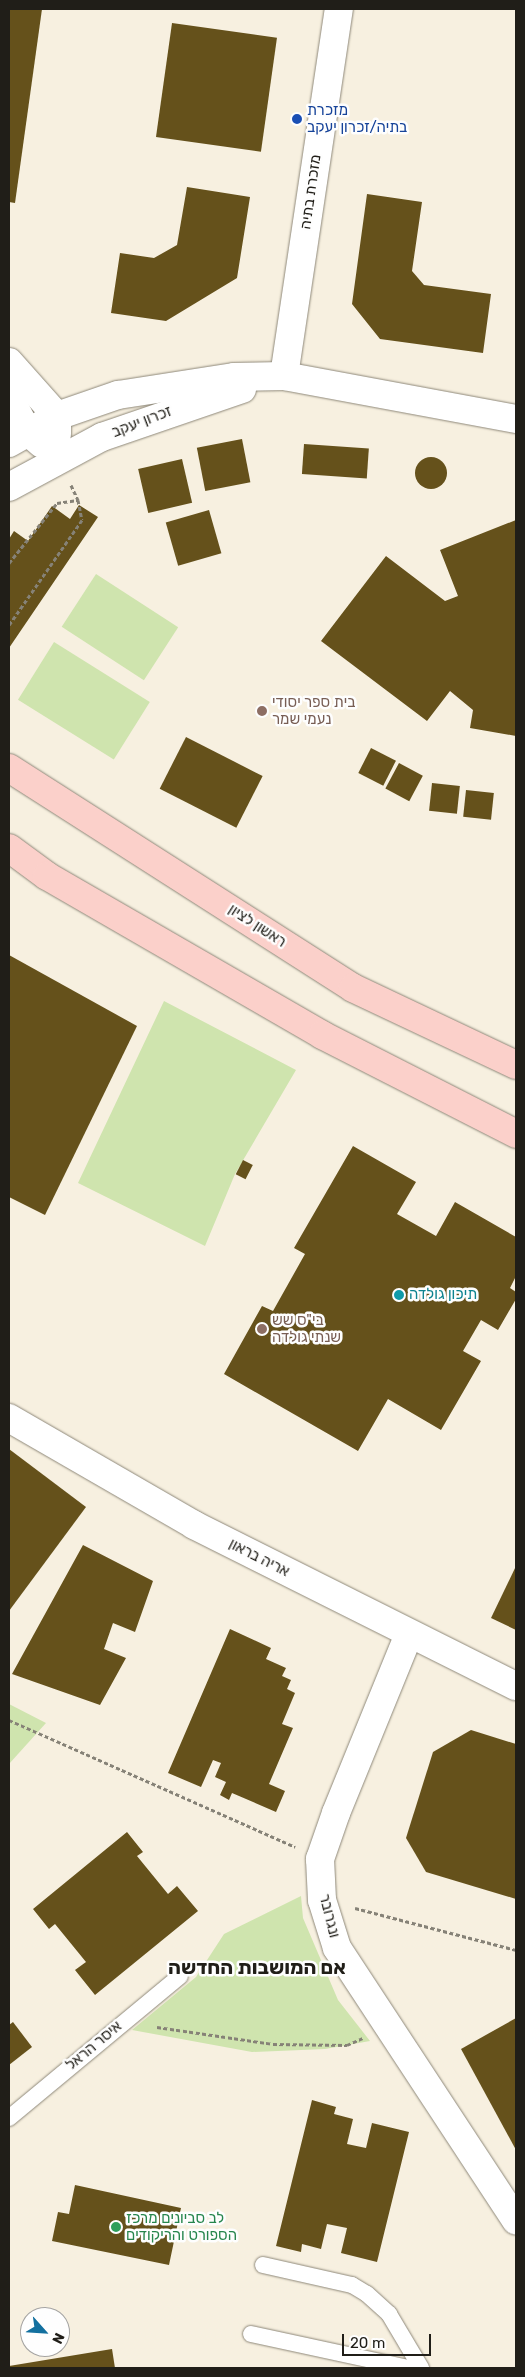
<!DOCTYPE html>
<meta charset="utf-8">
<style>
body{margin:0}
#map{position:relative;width:525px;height:2377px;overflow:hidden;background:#f7f0e0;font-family:Rubik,Heebo,sans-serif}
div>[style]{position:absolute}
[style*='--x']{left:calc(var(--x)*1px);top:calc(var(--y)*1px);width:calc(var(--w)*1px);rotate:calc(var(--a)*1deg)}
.green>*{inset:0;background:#cfe4ae;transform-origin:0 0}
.building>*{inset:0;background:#65511b;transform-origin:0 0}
.round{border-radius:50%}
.path>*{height:3px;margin-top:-1.5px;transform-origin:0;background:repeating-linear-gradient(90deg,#868277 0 4px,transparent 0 6.5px)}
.roads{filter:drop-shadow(0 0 1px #8e8879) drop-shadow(0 0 1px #8e8879)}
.lane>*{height:16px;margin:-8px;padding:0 8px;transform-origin:8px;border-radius:8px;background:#fff}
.street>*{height:28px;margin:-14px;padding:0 14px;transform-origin:14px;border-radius:14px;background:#fff}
.secondary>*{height:28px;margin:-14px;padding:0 14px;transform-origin:14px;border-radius:14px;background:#fbd0ca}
.dots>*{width:14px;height:14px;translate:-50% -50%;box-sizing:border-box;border:2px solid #fefefe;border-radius:50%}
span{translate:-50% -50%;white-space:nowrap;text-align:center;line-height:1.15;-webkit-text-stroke:5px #fefefe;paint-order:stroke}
.transit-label{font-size:15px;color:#164399}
.left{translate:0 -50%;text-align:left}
.street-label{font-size:15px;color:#201e18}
.education-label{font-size:15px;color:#785e54}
.culture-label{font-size:15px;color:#0d838f}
.leisure-label{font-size:15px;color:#27864d}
.district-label{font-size:20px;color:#201e18;font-weight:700}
.frame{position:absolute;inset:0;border:10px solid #201e18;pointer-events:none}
.north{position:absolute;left:20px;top:2307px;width:50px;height:50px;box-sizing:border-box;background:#fefefe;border:1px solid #a5a4a2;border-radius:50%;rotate:116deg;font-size:14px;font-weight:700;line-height:20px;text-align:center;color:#201e18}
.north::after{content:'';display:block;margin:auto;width:18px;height:22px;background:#13709f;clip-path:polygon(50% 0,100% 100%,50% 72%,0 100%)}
.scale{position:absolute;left:342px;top:2334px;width:89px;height:22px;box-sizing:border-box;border:2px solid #201e18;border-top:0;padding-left:6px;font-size:15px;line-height:18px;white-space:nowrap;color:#201e18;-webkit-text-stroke:4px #fefefe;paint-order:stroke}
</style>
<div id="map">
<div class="green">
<i style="left:96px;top:574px;width:98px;height:63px;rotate:33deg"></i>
<i style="left:54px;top:642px;width:113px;height:68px;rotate:32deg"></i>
<i style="clip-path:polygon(164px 1001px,296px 1070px,235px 1174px,205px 1246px,78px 1183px)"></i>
<i style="clip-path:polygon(9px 1704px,46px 1723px,9px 1764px)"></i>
<i style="clip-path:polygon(301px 1896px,303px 1918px,338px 2000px,370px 2041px,325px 2049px,252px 2052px,132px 2030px,196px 1977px,224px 1934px)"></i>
</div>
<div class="building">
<i style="clip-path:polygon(9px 9px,42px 9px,15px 203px,9px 202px)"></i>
<i style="left:172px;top:23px;width:106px;height:115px;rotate:8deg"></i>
<i style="clip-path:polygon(187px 187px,250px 197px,237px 278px,166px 321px,111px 313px,120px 253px,154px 258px,177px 245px)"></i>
<i style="clip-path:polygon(367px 194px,422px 202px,412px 271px,424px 285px,491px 294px,483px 353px,380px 339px,352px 304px)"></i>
<i style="left:242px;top:439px;width:44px;height:46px;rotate:79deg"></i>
<i style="left:304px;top:444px;width:65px;height:30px;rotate:4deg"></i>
<i class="round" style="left:415px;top:457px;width:32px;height:32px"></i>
<i style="left:182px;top:459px;width:45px;height:45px;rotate:77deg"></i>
<i style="clip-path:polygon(79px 505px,98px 517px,9px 648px,9px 539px,14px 531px,28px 541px,52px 506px,70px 519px)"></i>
<i style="left:209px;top:510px;width:45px;height:45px;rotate:74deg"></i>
<i style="clip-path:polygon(516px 520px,516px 736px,470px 728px,473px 710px,450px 691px,427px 721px,321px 641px,386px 556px,445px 601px,458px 596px,440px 550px)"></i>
<i style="left:186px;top:737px;width:86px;height:58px;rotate:27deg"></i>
<i style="left:371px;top:748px;width:28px;height:28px;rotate:27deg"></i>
<i style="left:399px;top:763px;width:27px;height:29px;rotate:28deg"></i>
<i style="left:432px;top:783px;width:28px;height:28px;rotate:6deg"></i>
<i style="left:466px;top:790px;width:28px;height:27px;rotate:6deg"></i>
<i style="clip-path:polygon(9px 955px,137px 1026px,45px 1215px,9px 1197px)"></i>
<i style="clip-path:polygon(353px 1146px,416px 1182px,397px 1214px,436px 1236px,455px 1202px,516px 1237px,516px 1276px,510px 1288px,516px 1292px,516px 1299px,498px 1330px,481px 1320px,463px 1351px,481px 1361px,441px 1430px,388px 1399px,358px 1451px,224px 1374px,262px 1306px,273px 1311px,305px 1254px,294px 1248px)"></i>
<i style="left:243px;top:1160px;width:11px;height:16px;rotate:27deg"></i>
<i style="clip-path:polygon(9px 1449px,86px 1507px,9px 1611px)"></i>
<i style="clip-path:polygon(83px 1545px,153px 1581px,135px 1632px,113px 1623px,104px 1649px,126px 1658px,100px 1705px,12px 1674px)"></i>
<i style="clip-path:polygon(516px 1566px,516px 1630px,491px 1618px)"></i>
<i style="clip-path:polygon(230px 1629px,271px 1648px,266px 1659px,286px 1668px,282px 1676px,291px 1680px,287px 1689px,295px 1693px,282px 1724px,293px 1728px,269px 1784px,285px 1791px,276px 1812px,232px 1793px,229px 1800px,220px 1795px,226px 1782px,215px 1777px,221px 1763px,213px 1760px,201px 1787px,168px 1773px)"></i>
<i style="clip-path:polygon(471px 1730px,516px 1744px,516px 1899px,426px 1872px,406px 1838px,433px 1752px)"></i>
<i style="clip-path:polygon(127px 1832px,143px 1852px,137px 1856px,168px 1894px,177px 1886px,198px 1911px,95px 1995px,75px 1970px,86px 1962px,55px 1924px,49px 1929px,33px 1909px)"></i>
<i style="clip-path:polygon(516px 2018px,516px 2150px,461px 2049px)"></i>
<i style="clip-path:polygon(13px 2022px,32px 2047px,9px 2065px,9px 2025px)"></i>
<i style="clip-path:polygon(312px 2100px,336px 2107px,334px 2114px,353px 2119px,347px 2144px,366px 2148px,372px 2123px,409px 2132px,377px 2262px,341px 2253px,347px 2228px,327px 2224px,321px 2249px,302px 2244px,301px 2252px,276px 2246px)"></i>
<i style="clip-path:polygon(75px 2185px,181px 2208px,169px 2265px,52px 2241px,58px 2212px,69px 2214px)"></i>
<i style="clip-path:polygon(112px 2349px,115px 2368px,9px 2368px,9px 2366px)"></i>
</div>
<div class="path">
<i style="--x:71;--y:485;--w:17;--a:65"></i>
<i style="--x:9;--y:563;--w:77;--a:-51.3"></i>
<i style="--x:57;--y:503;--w:21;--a:-8"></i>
<i style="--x:78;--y:500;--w:20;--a:79"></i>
<i style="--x:82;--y:520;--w:128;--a:124.8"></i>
<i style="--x:9;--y:1720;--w:313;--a:23.9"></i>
<i style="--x:355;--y:1908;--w:166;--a:14.6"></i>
<i style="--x:157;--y:2027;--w:117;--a:8.3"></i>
<i style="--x:273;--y:2044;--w:74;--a:0.8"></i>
<i style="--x:347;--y:2045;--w:17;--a:-24"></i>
</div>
<div class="roads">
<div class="lane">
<i style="--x:9;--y:2118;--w:222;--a:-39.7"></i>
<i style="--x:263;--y:2265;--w:91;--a:12.7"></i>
<i style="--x:352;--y:2285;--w:17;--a:31"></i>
<i style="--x:367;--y:2294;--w:30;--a:42"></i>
<i style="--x:389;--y:2314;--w:63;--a:59.3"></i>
<i style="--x:251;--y:2334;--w:161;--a:12.2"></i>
</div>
<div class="street">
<i style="--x:9;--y:362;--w:72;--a:48.4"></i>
<i style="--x:57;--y:416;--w:18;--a:90"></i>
<i style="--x:284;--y:376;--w:371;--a:-81.5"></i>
<i style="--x:9;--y:397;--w:40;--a:62"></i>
<i style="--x:28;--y:432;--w:18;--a:41"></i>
<i style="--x:9;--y:443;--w:55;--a:-29.4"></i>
<i style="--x:57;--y:416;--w:65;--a:-19"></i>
<i style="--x:118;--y:395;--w:117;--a:-8.8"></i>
<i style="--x:234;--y:377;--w:50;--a:-1.1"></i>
<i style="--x:284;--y:376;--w:236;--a:10.5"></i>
<i style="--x:9;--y:487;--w:106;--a:-28.3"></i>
<i style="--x:102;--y:437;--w:148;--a:-18.9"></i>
<i style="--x:9;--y:1418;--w:214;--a:30"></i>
<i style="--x:194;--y:1525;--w:360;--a:26.6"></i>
<i style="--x:409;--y:1634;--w:193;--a:112.2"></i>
<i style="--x:336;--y:1813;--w:49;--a:109.2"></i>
<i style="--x:320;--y:1859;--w:41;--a:87.2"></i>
<i style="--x:322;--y:1900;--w:50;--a:72.6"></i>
<i style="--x:337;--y:1948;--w:326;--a:56.7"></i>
</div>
<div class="secondary">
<i style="--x:9;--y:768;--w:408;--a:32.6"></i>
<i style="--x:353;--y:988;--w:180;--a:25.3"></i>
<i style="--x:9;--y:848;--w:47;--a:36.4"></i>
<i style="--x:47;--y:876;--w:318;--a:30"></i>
<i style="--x:322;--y:1035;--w:218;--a:27"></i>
</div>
</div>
<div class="dots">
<i style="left:297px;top:119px;background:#1a4fb4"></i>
<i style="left:262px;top:711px;background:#8d6e63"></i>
<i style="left:399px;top:1295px;background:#0f9aa8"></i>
<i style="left:262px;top:1329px;background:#8d6e63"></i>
<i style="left:116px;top:2227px;background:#2e9e5b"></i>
</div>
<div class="transit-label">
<span class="left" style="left:307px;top:119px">מזכרת<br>בתיה/זכרון יעקב</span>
</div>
<div class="street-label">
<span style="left:311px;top:192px;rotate:-82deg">מזכרת בתיה</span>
<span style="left:142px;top:422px;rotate:-21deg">זכרון יעקב</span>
<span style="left:257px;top:926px;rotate:33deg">ראשון לציון</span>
<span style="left:259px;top:1558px;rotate:27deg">אריה בראון</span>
<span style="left:329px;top:1916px;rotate:76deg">ונגרובר</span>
<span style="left:94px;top:2046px;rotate:-40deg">איסר הראל</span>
</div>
<div class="education-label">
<span class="left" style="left:272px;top:711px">בית ספר יסודי<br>נעמי שמר</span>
<span class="left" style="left:272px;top:1329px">בי"ס שש<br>שנתי גולדה</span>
</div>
<div class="culture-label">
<span class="left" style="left:409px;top:1295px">תיכון גולדה</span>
</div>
<div class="leisure-label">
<span class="left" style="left:126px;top:2227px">לב סביונים מרכז<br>הספורט והריקודים</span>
</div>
<div class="district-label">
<span style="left:257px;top:1967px">אם המושבות החדשה</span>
</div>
<div class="frame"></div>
<div class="north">N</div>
<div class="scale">20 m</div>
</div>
